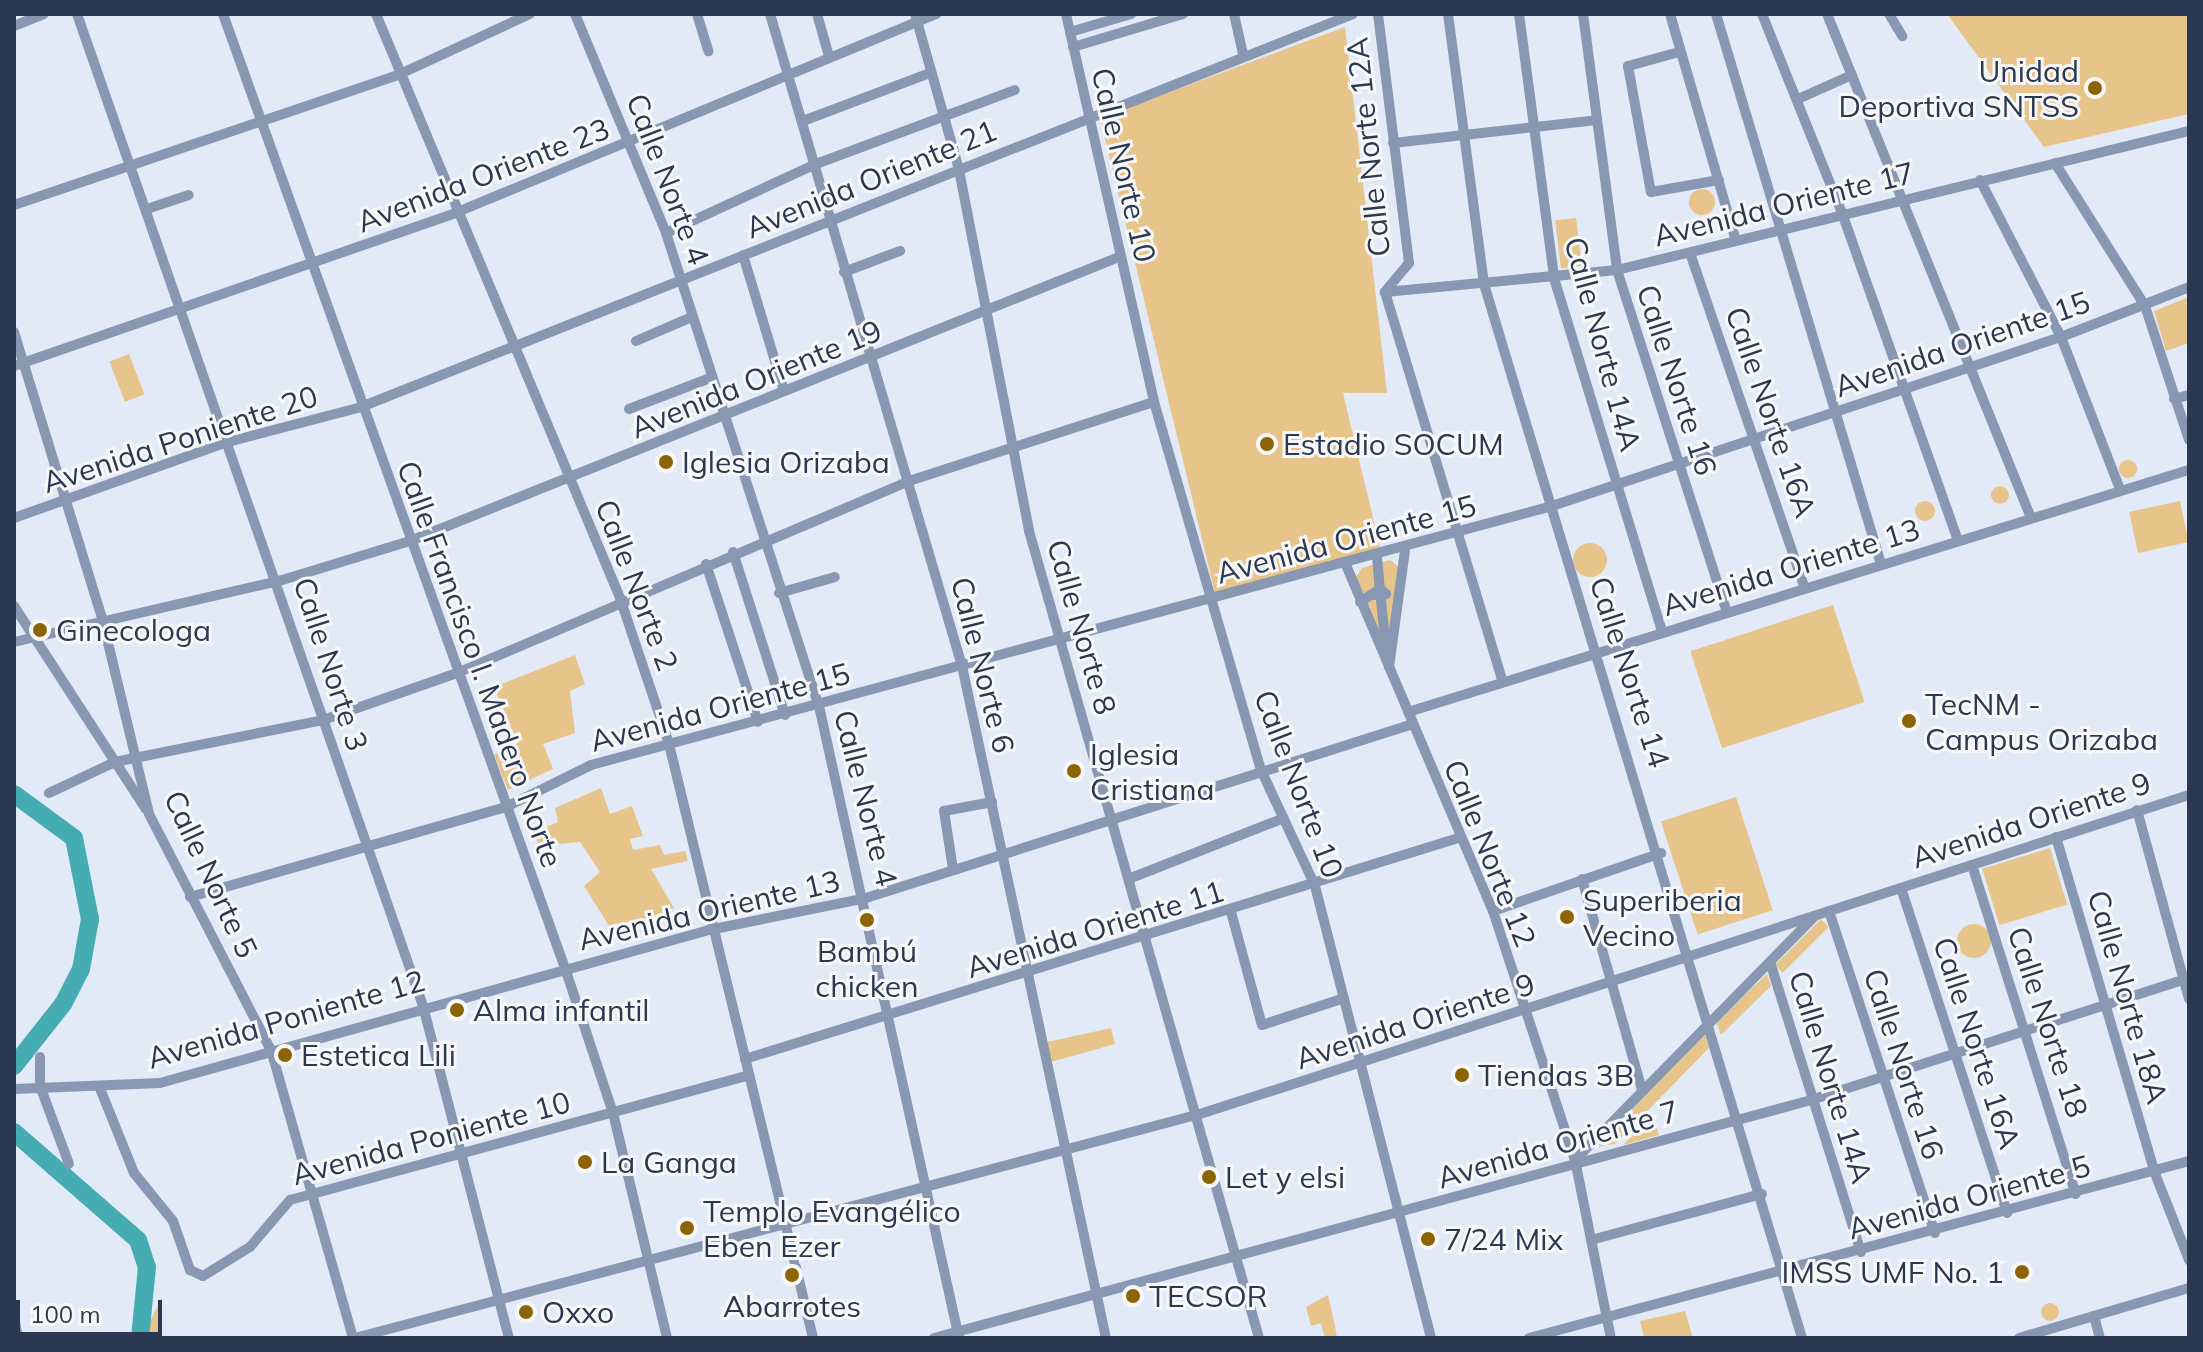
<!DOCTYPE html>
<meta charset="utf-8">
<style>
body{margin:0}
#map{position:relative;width:2203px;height:1352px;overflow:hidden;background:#e3eaf7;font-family:Mulish,sans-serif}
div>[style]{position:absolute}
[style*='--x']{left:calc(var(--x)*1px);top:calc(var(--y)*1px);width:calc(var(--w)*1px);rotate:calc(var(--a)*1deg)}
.green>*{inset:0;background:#e6c48a;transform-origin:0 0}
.round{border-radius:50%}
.river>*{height:18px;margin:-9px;padding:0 9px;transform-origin:9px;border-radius:9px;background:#45acb2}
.minor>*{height:10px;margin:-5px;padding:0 5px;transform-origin:5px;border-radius:5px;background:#8998b2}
.dots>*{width:22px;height:22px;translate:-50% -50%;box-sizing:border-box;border:4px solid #f7f7f7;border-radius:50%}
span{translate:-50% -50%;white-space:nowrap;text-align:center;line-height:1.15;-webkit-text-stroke:6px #f7f7f7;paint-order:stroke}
.poi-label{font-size:30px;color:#2a3951}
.right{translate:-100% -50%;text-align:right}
.left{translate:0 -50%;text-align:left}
.street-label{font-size:30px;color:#2a3951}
.frame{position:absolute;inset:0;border:16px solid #2a3951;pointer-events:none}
.scale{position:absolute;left:16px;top:1300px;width:146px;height:36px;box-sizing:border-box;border:4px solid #2a3951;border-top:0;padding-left:10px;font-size:24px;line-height:28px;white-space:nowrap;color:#2a3951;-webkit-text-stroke:6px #f7f7f7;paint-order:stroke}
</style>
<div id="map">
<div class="green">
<i style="clip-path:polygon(1947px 14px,2189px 14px,2189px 114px,2044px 147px)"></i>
<i style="clip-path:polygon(1345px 27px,1387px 393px,1343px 393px,1381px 551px,1215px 593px,1100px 118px)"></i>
<i class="round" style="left:1689px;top:189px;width:26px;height:26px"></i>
<i style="left:1576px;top:218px;width:48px;height:21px;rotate:83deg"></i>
<i style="clip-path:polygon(2189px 297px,2189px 343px,2166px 351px,2154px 311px)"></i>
<i style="left:129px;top:354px;width:43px;height:21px;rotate:69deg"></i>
<i class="round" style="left:2119px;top:460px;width:18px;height:18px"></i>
<i class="round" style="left:1991px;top:486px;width:18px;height:18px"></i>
<i class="round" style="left:1915px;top:501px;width:20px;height:20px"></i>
<i style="left:2180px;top:501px;width:42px;height:52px;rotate:78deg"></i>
<i class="round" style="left:1573px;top:543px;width:34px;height:34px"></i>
<i style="clip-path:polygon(1390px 560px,1399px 567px,1390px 638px,1382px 641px,1356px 577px,1362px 568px)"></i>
<i style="left:1833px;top:605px;width:102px;height:150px;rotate:72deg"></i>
<i style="clip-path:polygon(575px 655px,585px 684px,570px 691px,575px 733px,543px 744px,553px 769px,508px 790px,494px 755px,518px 743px,494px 687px)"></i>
<i style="clip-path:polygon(601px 788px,610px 814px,632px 806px,643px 836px,630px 839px,633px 850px,660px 845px,664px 855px,685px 851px,688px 861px,651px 869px,674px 908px,613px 932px,584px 886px,600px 872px,580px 842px,539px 846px,534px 832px,558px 822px,555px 808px)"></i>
<i style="left:1736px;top:797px;width:119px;height:79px;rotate:72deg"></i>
<i style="left:2050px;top:848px;width:59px;height:71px;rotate:73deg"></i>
<i style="left:1821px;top:919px;width:11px;height:65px;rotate:45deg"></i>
<i class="round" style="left:1957px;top:924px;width:34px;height:34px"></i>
<i style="clip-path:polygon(1767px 974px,1771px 986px,1721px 1035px,1716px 1022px)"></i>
<i style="clip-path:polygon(1111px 1028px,1115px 1044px,1051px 1062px,1047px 1042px)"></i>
<i style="clip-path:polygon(1705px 1035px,1709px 1048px,1615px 1144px,1595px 1147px)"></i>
<i style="clip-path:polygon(1653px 1115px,1659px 1135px,1623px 1145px)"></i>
<i style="clip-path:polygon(1328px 1295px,1335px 1326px,1337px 1338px,1325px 1338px,1321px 1323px,1311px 1326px,1306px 1307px)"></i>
<i style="clip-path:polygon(162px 1297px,159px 1338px,142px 1338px)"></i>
<i class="round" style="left:2041px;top:1303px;width:18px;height:18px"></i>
<i style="clip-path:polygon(1685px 1311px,1693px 1338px,1644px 1338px,1640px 1321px)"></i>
</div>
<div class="river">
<i style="--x:14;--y:794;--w:74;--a:36.3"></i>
<i style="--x:74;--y:838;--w:83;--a:78.8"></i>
<i style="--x:90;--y:919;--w:51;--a:100.2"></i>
<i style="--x:81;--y:969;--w:39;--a:117"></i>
<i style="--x:63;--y:1004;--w:79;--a:128.3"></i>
<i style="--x:14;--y:1132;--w:164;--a:41.1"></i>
<i style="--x:138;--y:1240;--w:28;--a:72"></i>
<i style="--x:147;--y:1267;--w:71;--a:95.6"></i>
</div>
<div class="minor">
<i style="--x:77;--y:14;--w:1051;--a:70.77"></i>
<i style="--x:423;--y:1006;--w:343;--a:75.5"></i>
<i style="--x:223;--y:14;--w:1013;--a:70.28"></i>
<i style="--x:565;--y:968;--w:153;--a:71.7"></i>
<i style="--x:613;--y:1113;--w:231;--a:76.5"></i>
<i style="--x:376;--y:14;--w:633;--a:67.32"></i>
<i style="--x:620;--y:598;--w:154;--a:71.4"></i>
<i style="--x:669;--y:744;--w:611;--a:76.37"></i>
<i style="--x:575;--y:14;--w:237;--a:67.4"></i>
<i style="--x:666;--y:233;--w:497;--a:72.1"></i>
<i style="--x:819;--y:706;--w:647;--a:77.51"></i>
<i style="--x:697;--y:14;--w:39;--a:73"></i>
<i style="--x:770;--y:14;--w:680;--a:73.59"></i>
<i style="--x:962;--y:666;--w:687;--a:77.91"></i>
<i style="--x:817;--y:14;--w:44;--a:74.1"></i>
<i style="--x:915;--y:14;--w:162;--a:74.2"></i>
<i style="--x:959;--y:170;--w:368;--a:79"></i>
<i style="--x:1029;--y:531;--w:839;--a:74.09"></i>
<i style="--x:1066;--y:14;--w:398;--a:77.2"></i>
<i style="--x:1154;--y:402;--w:383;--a:73.8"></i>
<i style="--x:1261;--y:770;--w:128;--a:65"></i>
<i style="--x:1315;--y:886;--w:467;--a:75.6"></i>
<i style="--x:1234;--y:14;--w:41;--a:77.3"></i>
<i style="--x:1378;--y:14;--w:251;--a:82.9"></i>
<i style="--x:1409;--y:263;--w:38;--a:130"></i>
<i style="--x:1385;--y:292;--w:407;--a:73.2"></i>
<i style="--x:1448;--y:14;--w:272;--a:82.4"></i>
<i style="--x:1484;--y:284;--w:1101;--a:73.21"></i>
<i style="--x:1519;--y:14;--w:266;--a:82.4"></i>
<i style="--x:1554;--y:278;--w:370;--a:73"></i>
<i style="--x:1583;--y:14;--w:258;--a:82.4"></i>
<i style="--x:1617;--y:270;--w:360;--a:72.2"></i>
<i style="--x:1670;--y:14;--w:236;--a:73.8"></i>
<i style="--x:1716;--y:14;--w:574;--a:73.3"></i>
<i style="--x:1762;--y:14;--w:214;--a:68.1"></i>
<i style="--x:1842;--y:213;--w:348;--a:70.5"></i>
<i style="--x:1827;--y:14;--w:544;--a:67.96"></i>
<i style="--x:1889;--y:14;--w:26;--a:59"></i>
<i style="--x:14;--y:26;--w:32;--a:-22"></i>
<i style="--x:1070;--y:32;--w:64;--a:-16.4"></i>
<i style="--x:1073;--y:47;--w:115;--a:-16.7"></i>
<i style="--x:1679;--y:52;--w:53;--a:164.6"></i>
<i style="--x:1628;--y:66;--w:128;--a:79.7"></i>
<i style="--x:1651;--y:192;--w:69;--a:-10"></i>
<i style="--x:1798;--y:99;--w:59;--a:-24"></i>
<i style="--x:803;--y:121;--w:136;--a:-20.7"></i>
<i style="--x:1393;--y:143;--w:205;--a:-6.4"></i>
<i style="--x:2055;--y:163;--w:169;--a:57.8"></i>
<i style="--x:2145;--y:306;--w:141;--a:71.8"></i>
<i style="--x:1980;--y:180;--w:177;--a:62.7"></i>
<i style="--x:2061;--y:337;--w:163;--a:68.8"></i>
<i style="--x:14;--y:205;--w:408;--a:-18.7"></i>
<i style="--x:400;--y:74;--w:143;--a:-24.8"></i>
<i style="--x:147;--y:209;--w:44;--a:-18.4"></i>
<i style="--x:666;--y:233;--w:165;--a:-24.7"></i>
<i style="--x:816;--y:164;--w:212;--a:-20.4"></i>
<i style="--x:1690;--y:253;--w:354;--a:71.1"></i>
<i style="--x:743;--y:255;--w:142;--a:73.2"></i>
<i style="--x:844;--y:272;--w:60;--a:-20.6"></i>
<i style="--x:1385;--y:292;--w:233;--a:-5.4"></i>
<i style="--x:1617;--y:270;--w:589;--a:-13.66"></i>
<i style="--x:14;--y:332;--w:303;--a:72.9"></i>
<i style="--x:103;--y:622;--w:197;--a:76.5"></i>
<i style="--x:149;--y:814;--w:266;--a:62.7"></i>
<i style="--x:271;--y:1050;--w:299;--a:74.1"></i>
<i style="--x:636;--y:341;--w:61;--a:-23.2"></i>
<i style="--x:14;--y:366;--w:467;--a:-19.1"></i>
<i style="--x:455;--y:213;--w:521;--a:-22.48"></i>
<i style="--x:2174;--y:399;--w:16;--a:-15"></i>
<i style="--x:629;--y:409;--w:87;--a:-20.9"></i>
<i style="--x:14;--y:518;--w:227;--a:-19.6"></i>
<i style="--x:228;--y:442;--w:138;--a:-14.7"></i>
<i style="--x:361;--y:407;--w:1067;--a:-21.61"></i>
<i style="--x:733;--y:552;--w:171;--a:72.3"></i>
<i style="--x:1377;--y:557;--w:32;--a:85"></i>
<i style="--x:706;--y:564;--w:166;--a:71.8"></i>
<i style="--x:1346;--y:565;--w:376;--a:67"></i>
<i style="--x:1493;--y:911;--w:262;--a:71.8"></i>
<i style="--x:1575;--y:1160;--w:182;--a:78.6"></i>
<i style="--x:779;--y:593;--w:58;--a:-15.9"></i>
<i style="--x:1381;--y:600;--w:49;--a:84.2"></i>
<i style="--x:1360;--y:602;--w:24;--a:-33"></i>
<i style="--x:1380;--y:589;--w:8;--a:40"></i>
<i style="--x:1386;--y:594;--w:11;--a:175"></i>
<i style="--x:14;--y:606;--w:242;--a:57"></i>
<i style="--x:14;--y:642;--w:272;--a:-13"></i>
<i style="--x:279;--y:581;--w:137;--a:-17"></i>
<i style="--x:410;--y:541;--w:764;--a:-21.83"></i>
<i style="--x:1389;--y:667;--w:118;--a:-82.2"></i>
<i style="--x:1408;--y:712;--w:818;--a:-17.22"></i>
<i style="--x:49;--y:793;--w:73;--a:-25.2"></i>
<i style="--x:115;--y:762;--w:212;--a:-11.4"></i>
<i style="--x:323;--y:720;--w:142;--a:-19.3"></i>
<i style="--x:457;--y:673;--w:494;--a:-23"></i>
<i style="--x:912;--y:480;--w:254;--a:-17.9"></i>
<i style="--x:2137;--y:810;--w:196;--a:74.6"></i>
<i style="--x:2056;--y:837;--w:348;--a:73.6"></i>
<i style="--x:2154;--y:1171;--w:96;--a:68.5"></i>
<i style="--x:1972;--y:865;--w:345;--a:72.5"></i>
<i style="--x:953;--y:869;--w:59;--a:-98.8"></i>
<i style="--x:944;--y:811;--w:49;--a:-10.6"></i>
<i style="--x:1131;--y:878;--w:164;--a:-21.4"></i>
<i style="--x:1582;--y:879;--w:218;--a:74.1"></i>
<i style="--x:1901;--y:888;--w:342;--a:71.9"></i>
<i style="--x:190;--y:897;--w:329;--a:-15.9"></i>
<i style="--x:506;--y:807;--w:95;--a:-26.3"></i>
<i style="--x:591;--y:765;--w:995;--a:-15.08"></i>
<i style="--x:1552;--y:506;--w:536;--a:-18.37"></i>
<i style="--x:2061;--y:337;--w:137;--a:-21.3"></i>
<i style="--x:1493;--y:911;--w:178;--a:-19"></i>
<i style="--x:1829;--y:911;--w:339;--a:71.8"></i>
<i style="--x:1231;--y:912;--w:117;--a:74.7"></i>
<i style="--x:1262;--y:1025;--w:86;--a:-18.2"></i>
<i style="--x:1770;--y:962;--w:304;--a:72.6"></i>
<i style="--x:40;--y:1057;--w:29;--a:90"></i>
<i style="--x:40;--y:1086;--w:83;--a:69.6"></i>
<i style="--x:745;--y:1059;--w:746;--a:-17.22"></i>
<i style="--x:99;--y:1086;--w:94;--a:68.1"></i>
<i style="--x:134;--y:1173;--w:62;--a:50.9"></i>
<i style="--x:173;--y:1221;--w:52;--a:70.9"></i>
<i style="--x:190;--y:1270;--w:14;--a:25"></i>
<i style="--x:203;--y:1276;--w:55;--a:-31.7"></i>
<i style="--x:250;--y:1247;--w:62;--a:-49.6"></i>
<i style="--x:290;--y:1200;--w:476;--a:-15.2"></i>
<i style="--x:15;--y:1089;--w:145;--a:-2.4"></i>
<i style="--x:160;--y:1083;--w:570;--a:-15.57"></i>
<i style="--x:709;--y:930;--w:160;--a:-11.5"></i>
<i style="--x:866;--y:898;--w:574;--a:-17.65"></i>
<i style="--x:1576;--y:1159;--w:339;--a:-45.5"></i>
<i style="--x:1591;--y:1240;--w:177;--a:-15.1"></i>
<i style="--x:2094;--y:1316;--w:23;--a:75"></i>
<i style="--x:14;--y:1317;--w:21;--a:79"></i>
<i style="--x:355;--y:1338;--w:874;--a:-14.85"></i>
<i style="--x:1200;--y:1114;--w:1039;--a:-17.88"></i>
<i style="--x:934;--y:1338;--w:909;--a:-15.18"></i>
<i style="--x:1811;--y:1100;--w:397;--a:-17.9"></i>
<i style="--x:1529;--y:1338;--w:683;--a:-15.01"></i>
<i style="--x:2019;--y:1338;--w:177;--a:-16.4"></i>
</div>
<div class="dots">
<i style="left:2095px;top:88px;background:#8c6405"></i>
<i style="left:1267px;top:444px;background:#8c6405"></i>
<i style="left:666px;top:462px;background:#8c6405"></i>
<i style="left:40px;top:630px;background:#8c6405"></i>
<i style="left:1909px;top:721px;background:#8c6405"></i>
<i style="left:1074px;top:771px;background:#8c6405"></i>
<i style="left:1567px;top:917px;background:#8c6405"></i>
<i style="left:867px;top:920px;background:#8c6405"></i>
<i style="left:457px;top:1010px;background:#8c6405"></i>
<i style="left:285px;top:1055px;background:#8c6405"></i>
<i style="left:1462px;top:1075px;background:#8c6405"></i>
<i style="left:585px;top:1162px;background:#8c6405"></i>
<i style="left:1209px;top:1177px;background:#8c6405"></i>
<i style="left:687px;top:1228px;background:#8c6405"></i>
<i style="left:1428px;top:1239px;background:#8c6405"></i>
<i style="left:2022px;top:1272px;background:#8c6405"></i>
<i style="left:792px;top:1275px;background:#8c6405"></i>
<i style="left:1133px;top:1296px;background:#8c6405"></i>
<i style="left:526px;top:1312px;background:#8c6405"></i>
</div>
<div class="poi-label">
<span class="right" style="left:2079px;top:88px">Unidad<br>Deportiva SNTSS</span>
<span class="left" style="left:1283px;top:444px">Estadio SOCUM</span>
<span class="left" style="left:682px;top:462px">Iglesia Orizaba</span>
<span class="left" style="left:56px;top:630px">Ginecologa</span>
<span class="left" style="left:1925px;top:721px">TecNM -<br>Campus Orizaba</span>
<span class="left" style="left:1090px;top:771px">Iglesia<br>Cristiana</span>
<span class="left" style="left:1583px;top:917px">Superiberia<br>Vecino</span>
<span style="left:867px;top:968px">Bambú<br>chicken</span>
<span class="left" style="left:473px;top:1010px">Alma infantil</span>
<span class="left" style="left:301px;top:1055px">Estetica Lili</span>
<span class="left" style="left:1478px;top:1075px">Tiendas 3B</span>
<span class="left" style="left:601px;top:1162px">La Ganga</span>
<span class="left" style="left:1225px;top:1177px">Let y elsi</span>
<span class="left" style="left:703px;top:1228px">Templo Evangélico<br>Eben Ezer</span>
<span class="left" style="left:1444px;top:1239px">7/24 Mix</span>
<span class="right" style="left:2004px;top:1272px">IMSS UMF No. 1</span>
<span class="left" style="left:1149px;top:1296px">TECSOR</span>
<span style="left:792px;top:1306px">Abarrotes</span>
<span class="left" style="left:542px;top:1312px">Oxxo</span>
</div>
<div class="street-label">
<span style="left:1368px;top:147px;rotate:-96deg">Calle Norte 12A</span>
<span style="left:1124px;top:165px;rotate:77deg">Calle Norte 10</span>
<span style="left:483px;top:175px;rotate:-21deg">Avenida Oriente 23</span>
<span style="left:668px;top:179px;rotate:69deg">Calle Norte 4</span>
<span style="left:871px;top:179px;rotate:-22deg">Avenida Oriente 21</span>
<span style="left:1784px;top:204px;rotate:-14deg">Avenida Oriente 17</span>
<span style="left:1603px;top:344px;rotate:75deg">Calle Norte 14A</span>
<span style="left:1962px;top:344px;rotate:-19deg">Avenida Oriente 15</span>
<span style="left:756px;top:379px;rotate:-22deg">Avenida Oriente 19</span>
<span style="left:1677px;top:380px;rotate:72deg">Calle Norte 16</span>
<span style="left:1771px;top:412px;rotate:71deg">Calle Norte 16A</span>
<span style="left:180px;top:439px;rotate:-18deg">Avenida Poniente 20</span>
<span style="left:1346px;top:539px;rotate:-15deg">Avenida Oriente 15</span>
<span style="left:1791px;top:567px;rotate:-17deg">Avenida Oriente 13</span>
<span style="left:637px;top:585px;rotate:69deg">Calle Norte 2</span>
<span style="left:1082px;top:627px;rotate:74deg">Calle Norte 8</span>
<span style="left:331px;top:664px;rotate:72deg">Calle Norte 3</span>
<span style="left:480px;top:664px;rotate:70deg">Calle Francisco I. Madero Norte</span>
<span style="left:983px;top:665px;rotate:76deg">Calle Norte 6</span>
<span style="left:1630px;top:672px;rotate:72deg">Calle Norte 14</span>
<span style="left:720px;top:707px;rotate:-15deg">Avenida Oriente 15</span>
<span style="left:1299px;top:784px;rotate:69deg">Calle Norte 10</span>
<span style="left:866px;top:798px;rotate:76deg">Calle Norte 4</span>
<span style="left:2031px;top:820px;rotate:-18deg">Avenida Oriente 9</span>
<span style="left:1490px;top:853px;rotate:68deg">Calle Norte 12</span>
<span style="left:211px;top:874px;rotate:65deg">Calle Norte 5</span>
<span style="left:709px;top:910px;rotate:-13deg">Avenida Oriente 13</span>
<span style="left:1095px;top:929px;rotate:-17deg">Avenida Oriente 11</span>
<span style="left:2128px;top:997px;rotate:74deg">Calle Norte 18A</span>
<span style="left:286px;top:1019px;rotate:-16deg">Avenida Poniente 12</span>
<span style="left:1415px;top:1021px;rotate:-18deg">Avenida Oriente 9</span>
<span style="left:2048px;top:1022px;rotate:72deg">Calle Norte 18</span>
<span style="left:1977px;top:1043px;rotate:72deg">Calle Norte 16A</span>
<span style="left:1904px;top:1064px;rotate:72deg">Calle Norte 16</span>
<span style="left:1831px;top:1077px;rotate:73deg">Calle Norte 14A</span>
<span style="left:431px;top:1138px;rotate:-15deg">Avenida Poniente 10</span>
<span style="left:1558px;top:1144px;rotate:-16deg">Avenida Oriente 7</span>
<span style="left:1969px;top:1197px;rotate:-15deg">Avenida Oriente 5</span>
</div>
<div class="frame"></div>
<div class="scale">100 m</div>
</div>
